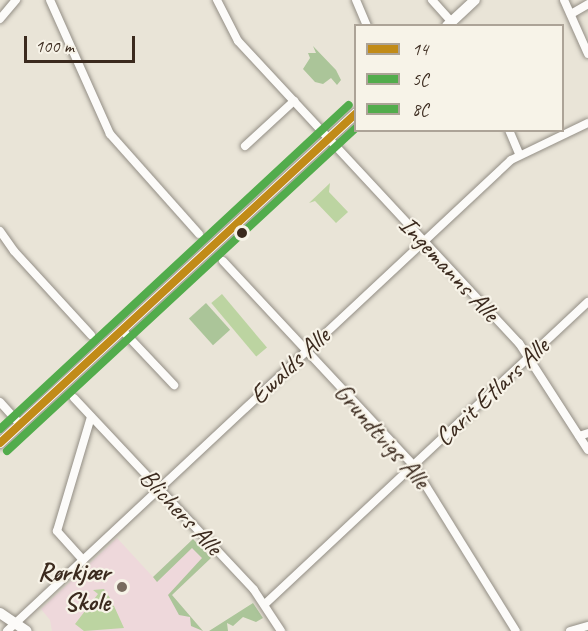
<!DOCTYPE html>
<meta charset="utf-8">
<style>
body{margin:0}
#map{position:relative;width:588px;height:631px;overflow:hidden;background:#e9e4d7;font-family:Caveat,sans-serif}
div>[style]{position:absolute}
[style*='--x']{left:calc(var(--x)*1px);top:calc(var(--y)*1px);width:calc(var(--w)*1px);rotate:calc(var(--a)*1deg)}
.built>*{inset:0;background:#eed8db}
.green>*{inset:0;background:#bcd4a1;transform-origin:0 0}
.forest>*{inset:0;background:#abc599;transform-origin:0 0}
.roads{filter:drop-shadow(0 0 2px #938e85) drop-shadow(0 0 2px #938e85)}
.street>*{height:8px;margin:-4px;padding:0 4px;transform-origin:4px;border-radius:4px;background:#fcfbf9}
.secondary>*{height:10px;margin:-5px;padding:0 5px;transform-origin:5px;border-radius:5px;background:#fcfbf9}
.bus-1>*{height:8px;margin:-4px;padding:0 4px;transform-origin:4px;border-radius:4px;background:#c18b18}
.bus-2>*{height:8px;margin:-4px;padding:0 4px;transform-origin:4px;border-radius:4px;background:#52ac4c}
.bus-3>*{height:8px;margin:-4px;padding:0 4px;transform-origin:4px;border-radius:4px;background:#52ac4c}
.dots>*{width:16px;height:16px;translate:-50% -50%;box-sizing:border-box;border:3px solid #f7f3e8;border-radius:50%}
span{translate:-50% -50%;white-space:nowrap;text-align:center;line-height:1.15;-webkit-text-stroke:4.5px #f7f3e8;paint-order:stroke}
.street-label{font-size:26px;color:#3b2a1e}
.poi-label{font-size:26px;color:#3b2a1e;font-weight:700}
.right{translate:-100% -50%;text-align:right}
.legend{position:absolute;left:354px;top:24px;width:210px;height:108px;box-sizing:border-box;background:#f7f3e8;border:2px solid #aca397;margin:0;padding:8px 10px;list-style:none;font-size:18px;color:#3b2a1e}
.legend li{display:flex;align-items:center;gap:12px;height:30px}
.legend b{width:30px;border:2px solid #aca397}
.scale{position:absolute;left:24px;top:36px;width:111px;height:27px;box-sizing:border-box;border:3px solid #3b2a1e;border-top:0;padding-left:8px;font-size:18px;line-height:21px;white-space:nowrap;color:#3b2a1e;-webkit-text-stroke:4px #f7f3e8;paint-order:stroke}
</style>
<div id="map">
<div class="built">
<i style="clip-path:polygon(117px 538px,153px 577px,193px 539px,211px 558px,172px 595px,203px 631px,52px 631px,50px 620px,41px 609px)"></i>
</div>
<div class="green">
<i style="clip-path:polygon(330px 183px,329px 192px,348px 212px,336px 223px,315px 201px,309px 203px)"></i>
<i style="left:222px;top:294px;width:70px;height:14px;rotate:50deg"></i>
<i style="clip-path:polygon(104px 589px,110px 598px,107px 603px,114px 606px,124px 628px,84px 631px,75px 624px,98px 594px,93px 590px)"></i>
</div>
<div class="forest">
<i style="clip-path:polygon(313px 46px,336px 70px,341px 80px,337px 85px,331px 78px,323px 84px,315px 82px,303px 69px,310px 58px,308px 53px,316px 53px)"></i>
<i style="left:206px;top:303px;width:36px;height:23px;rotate:48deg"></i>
<i style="clip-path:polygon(193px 539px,211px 558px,172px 595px,203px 631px,191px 626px,190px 617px,179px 615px,168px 595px,202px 558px,192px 548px,157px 582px,153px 577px)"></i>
<i style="clip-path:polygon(253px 603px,263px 618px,256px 622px,243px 617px,233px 626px,227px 623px,228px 631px,209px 631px)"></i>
</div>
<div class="roads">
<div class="street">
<i style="--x:50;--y:0;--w:147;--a:65.9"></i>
<i style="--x:110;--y:134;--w:134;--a:48.3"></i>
<i style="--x:217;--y:0;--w:46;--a:62.9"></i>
<i style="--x:238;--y:41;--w:413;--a:47.1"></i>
<i style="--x:519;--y:343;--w:127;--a:57.2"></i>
<i style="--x:356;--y:0;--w:28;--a:67"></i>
<i style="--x:432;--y:0;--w:28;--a:48"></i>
<i style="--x:564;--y:0;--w:59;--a:66"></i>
<i style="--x:571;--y:14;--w:20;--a:-30"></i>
<i style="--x:0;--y:19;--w:25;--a:-50"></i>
<i style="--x:509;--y:130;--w:26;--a:67"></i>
<i style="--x:245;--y:146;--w:67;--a:-42.6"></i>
<i style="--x:0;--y:231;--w:24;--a:55"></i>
<i style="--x:14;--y:251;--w:114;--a:47.5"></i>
<i style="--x:223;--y:261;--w:279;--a:47"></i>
<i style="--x:413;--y:465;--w:195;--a:58.2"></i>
<i style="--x:122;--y:330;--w:76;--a:46.6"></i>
<i style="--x:74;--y:398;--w:263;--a:46.8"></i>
<i style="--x:254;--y:590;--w:49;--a:56.6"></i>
<i style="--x:0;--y:402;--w:30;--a:48"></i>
<i style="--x:579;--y:436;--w:9;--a:-18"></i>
<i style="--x:83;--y:560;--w:39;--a:-132"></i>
<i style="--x:57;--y:531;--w:119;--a:-73.4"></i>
<i style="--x:265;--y:604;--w:442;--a:-43.1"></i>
<i style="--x:7;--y:631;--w:690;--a:-43.06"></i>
<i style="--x:511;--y:160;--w:85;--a:-25.7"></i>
<i style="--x:570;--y:631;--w:19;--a:-16"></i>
</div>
<div class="secondary">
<i style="--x:447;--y:26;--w:38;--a:-43"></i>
<i style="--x:0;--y:443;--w:485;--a:-42.8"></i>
<i style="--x:0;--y:613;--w:32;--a:34"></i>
</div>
</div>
<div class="bus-1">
<i style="--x:0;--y:443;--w:485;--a:-42.8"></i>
</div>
<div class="bus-2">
<i style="--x:7;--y:451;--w:476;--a:-42.8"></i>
</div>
<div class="bus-3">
<i style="--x:0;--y:429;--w:476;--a:-42.9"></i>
</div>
<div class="dots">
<i style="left:242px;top:233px;background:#3b2a1e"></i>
<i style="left:122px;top:587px;background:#786b5f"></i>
</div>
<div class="street-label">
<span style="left:449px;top:269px;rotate:47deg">Ingemanns Alle</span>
<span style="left:290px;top:366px;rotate:-43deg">Ewalds Alle</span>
<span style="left:492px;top:392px;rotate:-43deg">Carit Etlars Alle</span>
<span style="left:382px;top:436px;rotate:49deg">Grundtvigs Alle</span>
<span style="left:181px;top:512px;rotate:47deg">Blichers Alle</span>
</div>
<div class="poi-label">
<span class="right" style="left:110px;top:587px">Rørkjær<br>Skole</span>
</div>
<ul class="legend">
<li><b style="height:8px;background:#c18b18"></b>14</li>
<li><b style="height:8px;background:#52ac4c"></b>5C</li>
<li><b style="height:8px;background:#52ac4c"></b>8C</li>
</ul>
<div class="scale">100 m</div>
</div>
